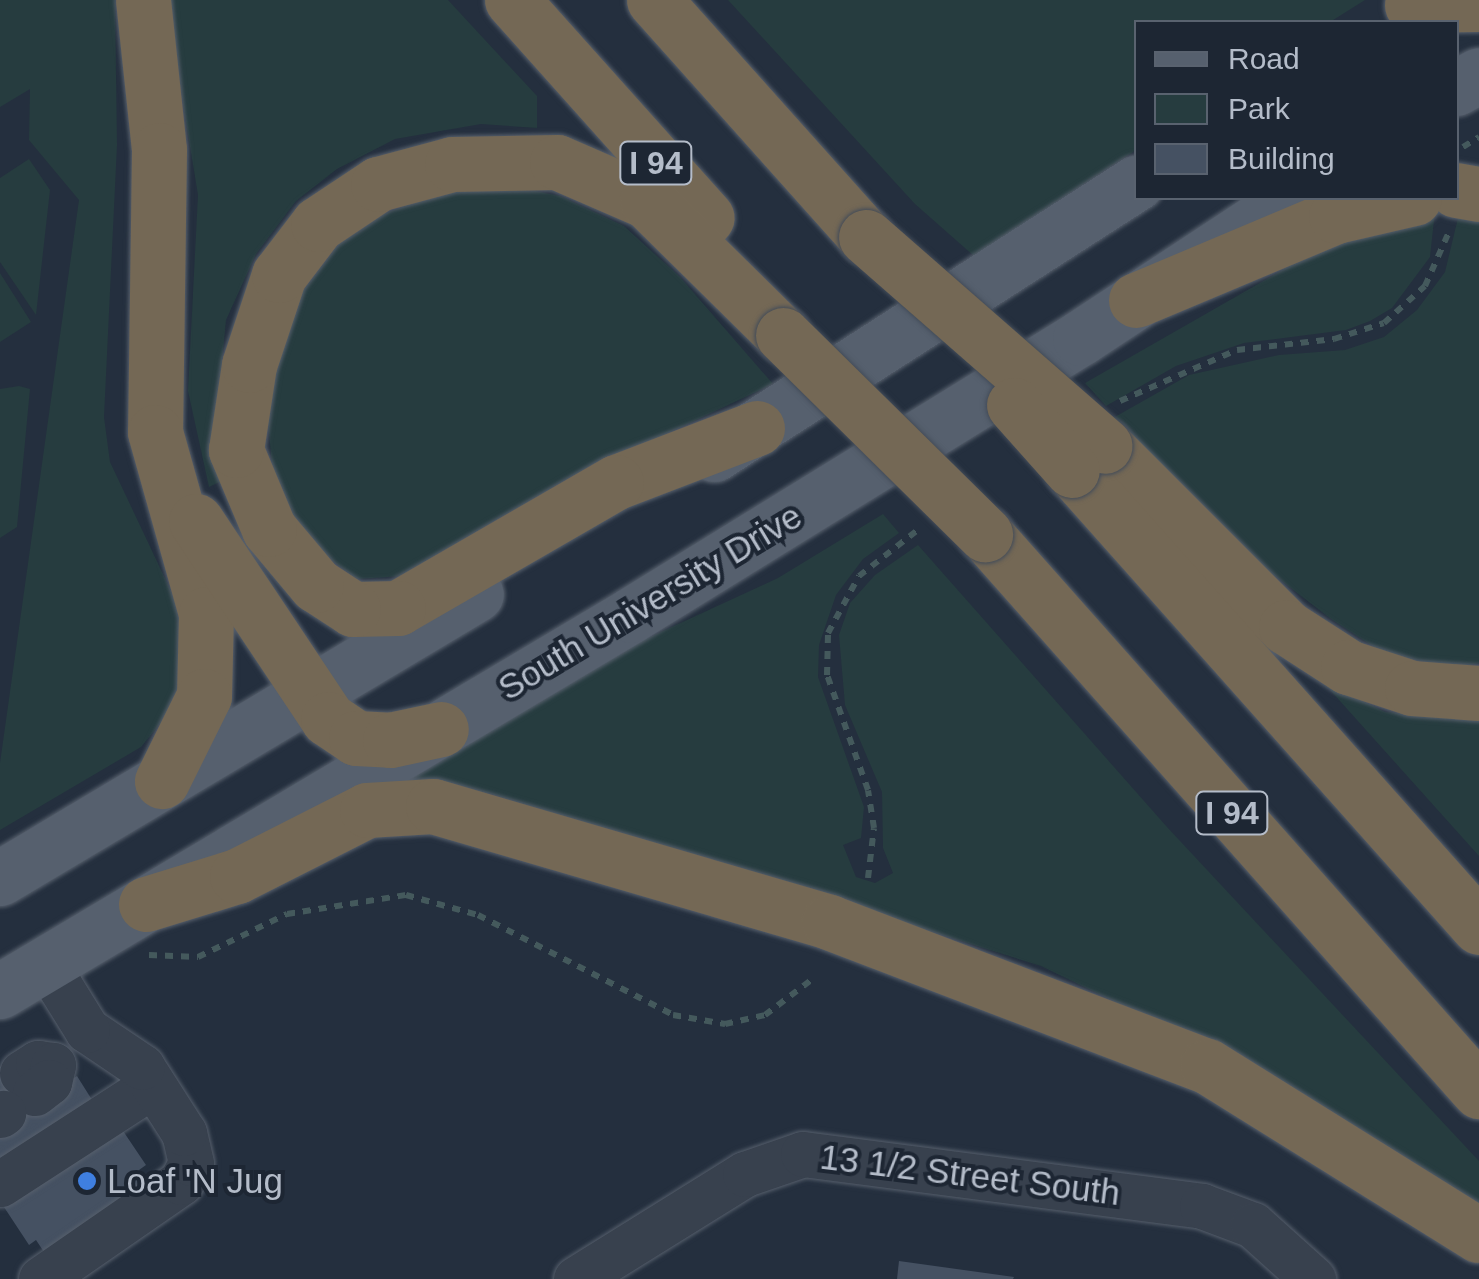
<!DOCTYPE html>
<style>
body{margin:0}
#map{position:relative;width:1479px;height:1279px;overflow:hidden;background:#242f3e;font-family:Arial,sans-serif}
div>[style]{position:absolute}
[style*='--x']{left:calc(var(--x)*1px);top:calc(var(--y)*1px);width:calc(var(--w)*1px);rotate:calc(var(--a)*1deg)}
.green>*{inset:0;background:#263c3f}
.building>*{inset:0;background:#455162}
.path>*{height:6px;margin-top:-3px;transform-origin:0;background:repeating-linear-gradient(90deg,#44595c 0 8px,transparent 0 16px)}
.roads{filter:drop-shadow(0 0 2px #565f6c) drop-shadow(0 0 2px #565f6c)}
.minor>*{height:45px;margin:-22.5px;padding:0 22.5px;transform-origin:22.5px;border-radius:22.5px;background:#38414e}
.major>*{height:55px;margin:-27.5px;padding:0 27.5px;transform-origin:27.5px;border-radius:27.5px;background:#56606e}
.highway>*{height:55px;margin:-27.5px;padding:0 27.5px;transform-origin:27.5px;border-radius:27.5px;background:#746855}
.bridges{filter:drop-shadow(0 0 2px #434c59) drop-shadow(0 0 2px #434c59)}
.highway-bridge>*{height:55px;margin:-27.5px;padding:0 27.5px;transform-origin:27.5px;border-radius:27.5px;background:#746855}
.dots>*{width:28px;height:28px;translate:-50% -50%;box-sizing:border-box;border:5px solid #1d2633;border-radius:50%}
span{translate:-50% -50%;white-space:nowrap;text-align:center;line-height:1.15;-webkit-text-stroke:8px #1d2633;paint-order:stroke}
.shield-label span{padding:2px 8px;background:#1d2633;border:2px solid;border-radius:8px;-webkit-text-stroke-width:0}
.shield-label{font-size:32px;color:#b4bcc9;font-weight:700}
.street-label{font-size:35px;color:#b4bcc9}
.poi-label{font-size:35px;color:#b4bcc9}
.left{translate:0 -50%;text-align:left}
.legend{position:absolute;left:1134px;top:20px;width:325px;height:180px;box-sizing:border-box;background:#1d2633;border:2px solid #59626f;margin:0;padding:12px 18px;list-style:none;font-size:30px;color:#b4bcc9}
.legend li{display:flex;align-items:center;gap:20px;height:50px}
.legend b{width:50px;border:2px solid #59626f}
</style>
<div id="map">
<div class="green">
<i style="clip-path:polygon(0 0,115px 0,117px 145px,104px 417px,110px 462px,188px 627px,185px 693px,141px 747px,0 830px,0 763px,79px 200px,29px 140px,30px 89px,0 107px)"></i>
<i style="clip-path:polygon(166px 0,448px 0,537px 96px,537px 128px,481px 124px,395px 139px,337px 169px,296px 201px,256px 254px,226px 320px,218px 404px,228px 478px,209px 487px,188px 391px,198px 195px)"></i>
<i style="clip-path:polygon(728px 0,1365px 0,1330px 22px,1136px 22px,1136px 150px,974px 256px,915px 204px)"></i>
<i style="clip-path:polygon(29px 159px,50px 190px,36px 315px,0 262px,0 178px)"></i>
<i style="clip-path:polygon(452px 189px,526px 189px,560px 196px,624px 226px,680px 277px,773px 384px,589px 470px,403px 576px,357px 579px,305px 541px,273px 476px,265px 389px,293px 304px,341px 241px,372px 218px)"></i>
<i style="clip-path:polygon(1435px 211px,1430px 257px,1392px 308px,1370px 321px,1346px 330px,1244px 343px,1176px 366px,1106px 406px,1085px 383px,1349px 232px)"></i>
<i style="clip-path:polygon(1458px 218px,1479px 221px,1479px 663px,1459px 667px,1388px 656px,1331px 619px,1261px 565px,1113px 418px,1189px 375px,1279px 355px,1345px 350px,1384px 337px,1417px 310px,1445px 272px)"></i>
<i style="clip-path:polygon(0 273px,31px 322px,0 342px)"></i>
<i style="clip-path:polygon(19px 386px,30px 389px,17px 527px,0 538px,0 389px)"></i>
<i style="clip-path:polygon(883px 514px,899px 533px,863px 559px,836px 595px,819px 645px,818px 677px,864px 807px,861px 838px,843px 845px,856px 877px,875px 883px,893px 873px,883px 848px,882px 792px,845px 705px,839px 635px,850px 603px,875px 575px,918px 545px,1167px 827px,1479px 1161px,1479px 1209px,1256px 1070px,1041px 966px,488px 793px,381px 788px,559px 679px,778px 578px)"></i>
<i style="clip-path:polygon(1322px 681px,1385px 712px,1479px 718px,1479px 856px)"></i>
</div>
<div class="building">
<i style="clip-path:polygon(13px 1058px,39px 1100px,77px 1076px,99px 1111px,0 1173px,0 1067px)"></i>
<i style="clip-path:polygon(117px 1122px,146px 1165px,139px 1170px,154px 1192px,50px 1261px,36px 1240px,29px 1245px,0 1201px)"></i>
<i style="clip-path:polygon(899px 1261px,1014px 1277px,1013px 1279px,897px 1279px)"></i>
</div>
<div class="path">
<i style="--x:1463;--y:147;--w:19;--a:-32"></i>
<i style="--x:1120;--y:401;--w:128;--a:-23.6"></i>
<i style="--x:1237;--y:350;--w:98;--a:-6.5"></i>
<i style="--x:1334;--y:339;--w:52;--a:-17.7"></i>
<i style="--x:1384;--y:323;--w:55;--a:-42.1"></i>
<i style="--x:1425;--y:286;--w:57;--a:-66.1"></i>
<i style="--x:868;--y:878;--w:50;--a:-83.2"></i>
<i style="--x:874;--y:828;--w:38;--a:-99"></i>
<i style="--x:868;--y:790;--w:122;--a:-109.6"></i>
<i style="--x:827;--y:675;--w:42;--a:-88.6"></i>
<i style="--x:828;--y:633;--w:65;--a:-61.5"></i>
<i style="--x:859;--y:576;--w:76;--a:-38.1"></i>
<i style="--x:149;--y:955;--w:49;--a:2.3"></i>
<i style="--x:198;--y:957;--w:99;--a:-25.8"></i>
<i style="--x:287;--y:914;--w:121;--a:-9.1"></i>
<i style="--x:406;--y:895;--w:75;--a:15.5"></i>
<i style="--x:478;--y:915;--w:219;--a:27.1"></i>
<i style="--x:673;--y:1015;--w:53;--a:9.8"></i>
<i style="--x:725;--y:1024;--w:41;--a:-12.7"></i>
<i style="--x:765;--y:1015;--w:61;--a:-37.1"></i>
</div>
<div class="roads">
<div class="minor">
<i style="--x:22;--y:1073;--w:19;--a:-32"></i>
<i style="--x:38;--y:1063;--w:15;--a:8"></i>
<i style="--x:53;--y:1065;--w:17;--a:103"></i>
<i style="--x:49;--y:1082;--w:18;--a:142"></i>
<i style="--x:0;--y:1115;--w:4;--a:-34"></i>
<i style="--x:0;--y:1184;--w:182;--a:-32.9"></i>
<i style="--x:41;--y:1279;--w:170;--a:-34.7"></i>
<i style="--x:181;--y:1182;--w:21;--a:-62"></i>
<i style="--x:191;--y:1163;--w:31;--a:-103"></i>
<i style="--x:184;--y:1133;--w:78;--a:-122.5"></i>
<i style="--x:142;--y:1067;--w:66;--a:-146.1"></i>
<i style="--x:87;--y:1030;--w:78;--a:-121.8"></i>
<i style="--x:576;--y:1279;--w:199;--a:-31.9"></i>
<i style="--x:745;--y:1174;--w:61;--a:-19"></i>
<i style="--x:803;--y:1154;--w:402;--a:7.4"></i>
<i style="--x:1202;--y:1206;--w:54;--a:20.4"></i>
<i style="--x:1253;--y:1225;--w:81;--a:42"></i>
</div>
<div class="major">
<i style="--x:1456;--y:88;--w:26;--a:-29"></i>
<i style="--x:714;--y:454;--w:502;--a:-32.71"></i>
<i style="--x:0;--y:878;--w:554;--a:-30.82"></i>
<i style="--x:0;--y:991;--w:735;--a:-30.79"></i>
<i style="--x:631;--y:615;--w:528;--a:-31.67"></i>
<i style="--x:1080;--y:338;--w:254;--a:-33.4"></i>
</div>
<div class="highway">
<i style="--x:143;--y:0;--w:151;--a:83.9"></i>
<i style="--x:159;--y:150;--w:282;--a:90.8"></i>
<i style="--x:155;--y:432;--w:189;--a:74.3"></i>
<i style="--x:206;--y:614;--w:82;--a:91.4"></i>
<i style="--x:204;--y:696;--w:95;--a:116.3"></i>
<i style="--x:512;--y:0;--w:292;--a:48.2"></i>
<i style="--x:654;--y:0;--w:318;--a:48.2"></i>
<i style="--x:1412;--y:5;--w:67;--a:-0.9"></i>
<i style="--x:1456;--y:190;--w:23;--a:10"></i>
<i style="--x:1136;--y:300;--w:217;--a:-22.8"></i>
<i style="--x:1336;--y:216;--w:80;--a:-13"></i>
<i style="--x:757;--y:428;--w:151;--a:159"></i>
<i style="--x:616;--y:482;--w:252;--a:150"></i>
<i style="--x:398;--y:608;--w:45;--a:178.7"></i>
<i style="--x:353;--y:609;--w:44;--a:-147"></i>
<i style="--x:316;--y:585;--w:73;--a:-130"></i>
<i style="--x:269;--y:529;--w:86;--a:-112.7"></i>
<i style="--x:236;--y:450;--w:86;--a:-81.3"></i>
<i style="--x:249;--y:365;--w:95;--a:-71.6"></i>
<i style="--x:279;--y:275;--w:64;--a:-52.6"></i>
<i style="--x:318;--y:224;--w:72;--a:-33.7"></i>
<i style="--x:378;--y:184;--w:77;--a:-15.1"></i>
<i style="--x:452;--y:164;--w:105;--a:-1.1"></i>
<i style="--x:557;--y:162;--w:98;--a:23.4"></i>
<i style="--x:647;--y:201;--w:191;--a:44.6"></i>
<i style="--x:1105;--y:446;--w:256;--a:45"></i>
<i style="--x:1286;--y:627;--w:74;--a:32.8"></i>
<i style="--x:1348;--y:667;--w:67;--a:18.2"></i>
<i style="--x:1412;--y:688;--w:67;--a:4.3"></i>
<i style="--x:1072;--y:470;--w:612;--a:48.31"></i>
<i style="--x:196;--y:521;--w:238;--a:56.3"></i>
<i style="--x:328;--y:719;--w:34;--a:34"></i>
<i style="--x:356;--y:738;--w:34;--a:3"></i>
<i style="--x:390;--y:740;--w:52;--a:-12.2"></i>
<i style="--x:985;--y:534;--w:745;--a:48.43"></i>
<i style="--x:146;--y:904;--w:95;--a:-17.1"></i>
<i style="--x:237;--y:876;--w:146;--a:-26.9"></i>
<i style="--x:367;--y:810;--w:66;--a:-3.5"></i>
<i style="--x:433;--y:806;--w:413;--a:16.3"></i>
<i style="--x:829;--y:922;--w:404;--a:20.9"></i>
<i style="--x:1207;--y:1066;--w:320;--a:31.9"></i>
</div>
</div>
<div class="bridges">
<div class="highway-bridge">
<i style="--x:866;--y:237;--w:317;--a:41.2"></i>
<i style="--x:783;--y:335;--w:284;--a:44.6"></i>
<i style="--x:1014;--y:405;--w:87;--a:48.3"></i>
</div>
</div>
<div class="dots">
<i style="left:87px;top:1181px;background:#3f7fe0"></i>
</div>
<div class="shield-label">
<span style="left:656px;top:163px">I 94</span>
<span style="left:1232px;top:813px">I 94</span>
</div>
<div class="street-label">
<span style="left:650px;top:602px;rotate:-31deg">South University Drive</span>
<span style="left:970px;top:1175px;rotate:7deg">13 1/2 Street South</span>
</div>
<div class="poi-label">
<span class="left" style="left:107px;top:1181px">Loaf 'N Jug</span>
</div>
<ul class="legend">
<li><b style="height:12px;background:#56606e"></b>Road</li>
<li><b style="height:28px;background:#263c3f"></b>Park</li>
<li><b style="height:28px;background:#455162"></b>Building</li>
</ul>
</div>
